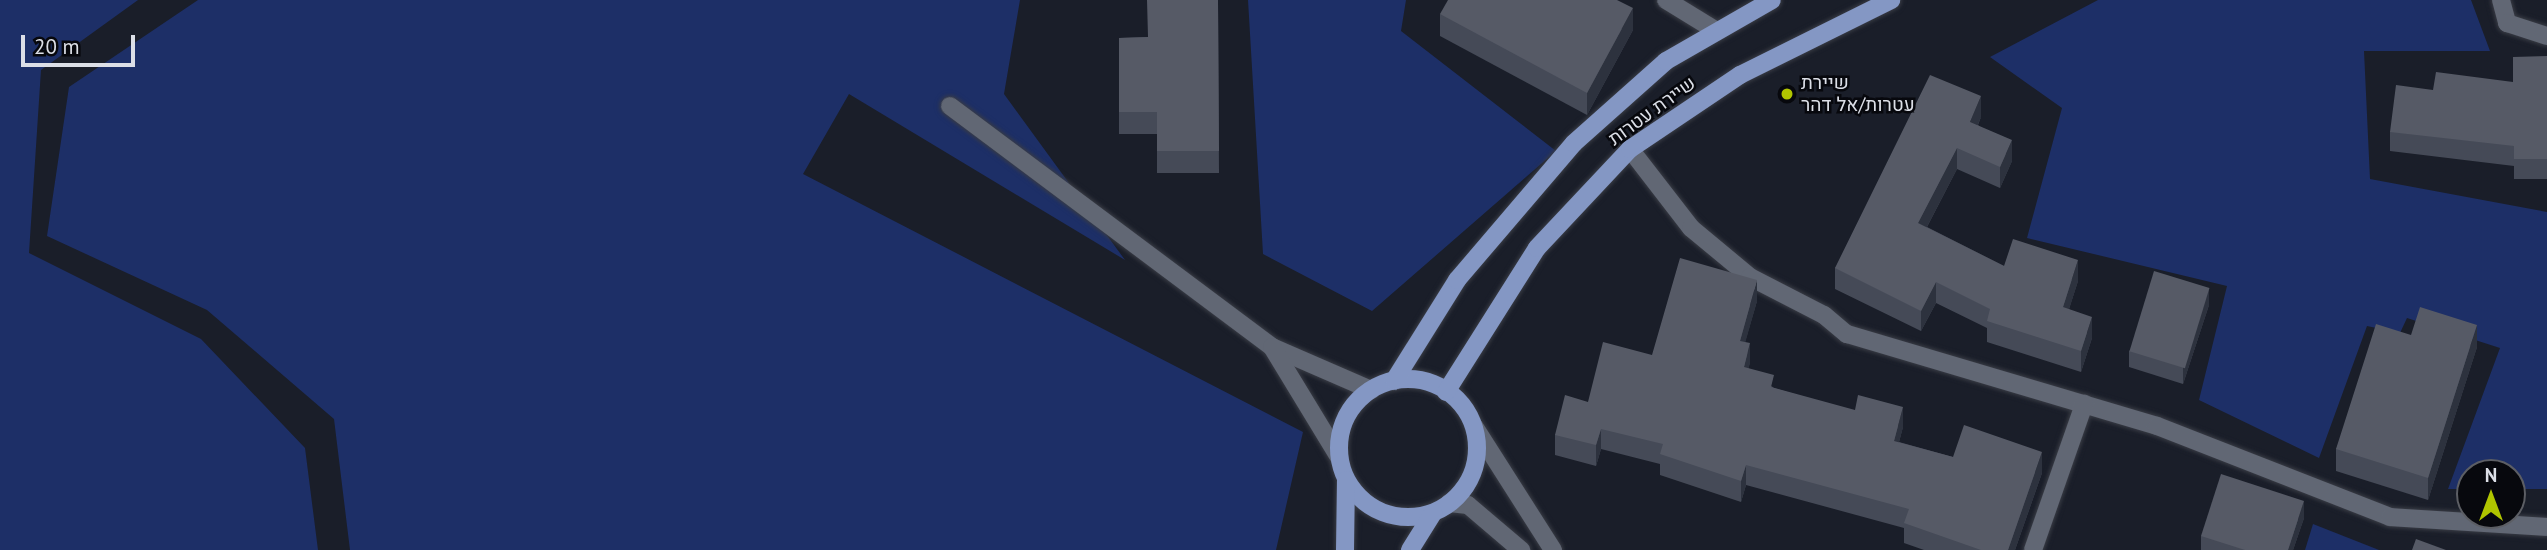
<!DOCTYPE html>
<meta charset="utf-8">
<style>
body{margin:0}
#map{position:relative;width:2547px;height:550px;overflow:hidden;background:#1a1e29;font-family:"PT Sans",Heebo,sans-serif}
div>[style]{position:absolute}
[style*='--x']{left:calc(var(--x)*1px);top:calc(var(--y)*1px);width:calc(var(--w)*1px);rotate:calc(var(--a)*1deg)}
.green>*{inset:0;background:#1d2f67}
.roads{filter:drop-shadow(0 0 2px #393c45) drop-shadow(0 0 2px #393c45)}
.minor>*{height:18px;margin:-9px;padding:0 9px;transform-origin:9px;border-radius:9px;background:#616774}
.major>*{height:18px;margin:-9px;padding:0 9px;transform-origin:9px;border-radius:9px;background:#8497c4}
.major>.ring{margin:-9px;padding:0;box-sizing:content-box;background:none;border:18px solid #8497c4;border-radius:50%}
.wall>*{inset:0;background:#454a57}
.shaded-wall>*{inset:0;background:#2d323e}
.building>*{inset:0;background:#565a66;transform-origin:0 0}
.dots>*{width:19px;height:19px;translate:-50% -50%;box-sizing:border-box;border:4px solid #07080d;border-radius:50%}
span{translate:-50% -50%;white-space:nowrap;text-align:center;line-height:1.15;-webkit-text-stroke:5px #07080d;paint-order:stroke}
.poi-label{font-size:19px;color:#dcdfe7}
.left{translate:0 -50%;text-align:left}
.street-label{font-size:19px;color:#dcdfe7}
.north{position:absolute;left:2456px;top:459px;width:70px;height:70px;box-sizing:border-box;background:#07080d;border:2px solid #5c5e64;border-radius:50%;rotate:0deg;font-size:19px;font-weight:700;line-height:28px;text-align:center;color:#dcdfe7}
.north::after{content:'';display:block;margin:auto;width:24px;height:32px;background:#b0c500;clip-path:polygon(50% 0,100% 100%,50% 72%,0 100%)}
.scale{position:absolute;left:21px;top:35px;width:114px;height:32px;box-sizing:border-box;border:4px solid #dcdfe7;border-top:0;padding-left:9px;font-size:21px;line-height:24px;white-space:nowrap;color:#dcdfe7;-webkit-text-stroke:5px #07080d;paint-order:stroke}
</style>
<div id="map">
<div class="green">
<i style="clip-path:polygon(0 0,138px 0,41px 70px,29px 253px,201px 339px,305px 448px,318px 550px,0 550px)"></i>
<i style="clip-path:polygon(198px 0,1020px 0,1004px 94px,1125px 260px,849px 94px,803px 174px,1303px 432px,1276px 550px,350px 550px,334px 419px,207px 310px,47px 236px,69px 87px)"></i>
<i style="clip-path:polygon(1248px 0,1406px 0,1401px 31px,1556px 151px,1372px 311px,1263px 254px)"></i>
<i style="clip-path:polygon(2098px 0,2471px 0,2490px 51px,2364px 51px,2370px 179px,2547px 212px,2547px 489px,2512px 489px,2512px 473px,2470px 473px,2470px 489px,2448px 489px,2500px 348px,2407px 318px,2400px 333px,2367px 326px,2319px 458px,2199px 400px,2227px 286px,2027px 238px,2062px 108px,1990px 57px)"></i>
<i style="clip-path:polygon(2313px 524px,2379px 550px,2305px 550px)"></i>
</div>
<div class="roads">
<div class="minor">
<i style="--x:1666;--y:0;--w:57;--a:31.5"></i>
<i style="--x:2501;--y:0;--w:24;--a:75"></i>
<i style="--x:2507;--y:23;--w:42;--a:18"></i>
<i style="--x:950;--y:106;--w:402;--a:36.8"></i>
<i style="--x:1272;--y:347;--w:108;--a:23.5"></i>
<i style="--x:1630;--y:149;--w:100;--a:52.3"></i>
<i style="--x:1691;--y:228;--w:77;--a:39.7"></i>
<i style="--x:1750;--y:277;--w:83;--a:27.2"></i>
<i style="--x:1824;--y:315;--w:30;--a:40"></i>
<i style="--x:1847;--y:334;--w:323;--a:16.5"></i>
<i style="--x:2157;--y:426;--w:250;--a:21.3"></i>
<i style="--x:2390;--y:517;--w:157;--a:3.6"></i>
<i style="--x:1272;--y:347;--w:129;--a:58.7"></i>
<i style="--x:1474;--y:426;--w:147;--a:57.5"></i>
<i style="--x:1449;--y:503;--w:19;--a:6"></i>
<i style="--x:1468;--y:505;--w:70;--a:40.3"></i>
<i style="--x:2033;--y:550;--w:155;--a:-70.7"></i>
</div>
<div class="major">
<i class="ring" style="left:1339px;top:379px;width:120px;height:120px"></i>
<i style="--x:1394;--y:381;--w:119;--a:-58"></i>
<i style="--x:1457;--y:280;--w:180;--a:-49.5"></i>
<i style="--x:1574;--y:143;--w:123;--a:-41.7"></i>
<i style="--x:1666;--y:61;--w:122;--a:-29.9"></i>
<i style="--x:1446;--y:392;--w:170;--a:-57.7"></i>
<i style="--x:1537;--y:248;--w:136;--a:-46.8"></i>
<i style="--x:1630;--y:149;--w:133;--a:-33.9"></i>
<i style="--x:1740;--y:75;--w:169;--a:-26.4"></i>
<i style="--x:1345;--y:550;--w:70;--a:-89.2"></i>
<i style="--x:1410;--y:550;--w:44;--a:-58.1"></i>
</div>
</div>
<div class="wall">
<i style="clip-path:polygon(1218px 0,1219px 173px,1157px 173px,1157px 134px,1119px 134px,1119px 38px,1148px 37px)"></i>
<i style="clip-path:polygon(1440px 14px,1633px 30px,1587px 115px,1440px 36px)"></i>
<i style="clip-path:polygon(2547px 56px,2547px 179px,2514px 179px,2514px 166px,2390px 151px,2390px 132px,2433px 90px,2513px 82px)"></i>
<i style="clip-path:polygon(1981px 117px,1978px 125px,2012px 161px,2000px 188px,1957px 169px,1927px 227px,2004px 266px,2078px 281px,2069px 309px,2092px 338px,2081px 372px,1987px 342px,1987px 328px,1936px 303px,1921px 331px,1835px 289px,1835px 268px)"></i>
<i style="clip-path:polygon(1757px 301px,1745px 342px,1750px 363px,1748px 368px,1774px 388px,1903px 427px,1899px 442px,1953px 457px,2042px 473px,2015px 550px,1924px 550px,1904px 543px,1904px 528px,1746px 485px,1741px 502px,1660px 475px,1660px 464px,1601px 449px,1596px 466px,1555px 455px,1555px 435px,1588px 402px)"></i>
<i style="clip-path:polygon(2209px 305px,2183px 384px,2129px 367px,2129px 351px)"></i>
<i style="clip-path:polygon(2411px 335px,2477px 347px,2428px 500px,2336px 471px,2336px 449px)"></i>
<i style="clip-path:polygon(2304px 518px,2293px 550px,2201px 550px,2201px 536px)"></i>
</div>
<div class="shaded-wall">
<i style="clip-path:polygon(1633px 8px,1633px 30px,1587px 115px,1587px 93px)"></i>
<i style="clip-path:polygon(1981px 96px,1981px 117px,1970px 143px,1970px 122px)"></i>
<i style="clip-path:polygon(2012px 140px,2012px 161px,2000px 188px,2000px 167px)"></i>
<i style="clip-path:polygon(1957px 148px,1957px 169px,1918px 244px,1918px 223px)"></i>
<i style="clip-path:polygon(2078px 260px,2078px 281px,2063px 328px,2063px 307px)"></i>
<i style="clip-path:polygon(1757px 280px,1757px 301px,1740px 361px,1740px 341px)"></i>
<i style="clip-path:polygon(1936px 282px,1936px 303px,1921px 331px,1921px 311px)"></i>
<i style="clip-path:polygon(2209px 288px,2209px 305px,2183px 384px,2183px 368px)"></i>
<i style="clip-path:polygon(2092px 317px,2092px 338px,2081px 372px,2081px 351px)"></i>
<i style="clip-path:polygon(2477px 325px,2477px 347px,2428px 500px,2428px 478px)"></i>
<i style="clip-path:polygon(1750px 343px,1750px 363px,1744px 387px,1744px 367px)"></i>
<i style="clip-path:polygon(1903px 407px,1903px 427px,1894px 461px,1894px 441px)"></i>
<i style="clip-path:polygon(1601px 429px,1601px 449px,1596px 466px,1596px 445px)"></i>
<i style="clip-path:polygon(2042px 452px,2042px 473px,2015px 550px,2008px 550px)"></i>
<i style="clip-path:polygon(1746px 465px,1746px 485px,1741px 502px,1741px 481px)"></i>
<i style="clip-path:polygon(2304px 501px,2304px 518px,2293px 550px,2288px 550px)"></i>
</div>
<div class="building">
<i style="clip-path:polygon(1147px 0,1218px 0,1219px 151px,1157px 151px,1157px 112px,1119px 112px,1119px 38px,1148px 37px)"></i>
<i style="clip-path:polygon(1448px 0,1617px 0,1633px 8px,1587px 93px,1440px 14px)"></i>
<i style="clip-path:polygon(2547px 56px,2547px 159px,2514px 159px,2514px 146px,2390px 132px,2396px 85px,2433px 90px,2436px 72px,2513px 82px,2513px 57px)"></i>
<i style="clip-path:polygon(1930px 75px,1981px 96px,1970px 122px,2012px 140px,2000px 167px,1957px 148px,1918px 223px,2004px 266px,2013px 239px,2078px 260px,2063px 307px,2092px 317px,2081px 351px,1987px 321px,1990px 309px,1936px 282px,1921px 311px,1835px 268px)"></i>
<i style="clip-path:polygon(1680px 258px,1757px 280px,1740px 341px,1750px 343px,1744px 367px,1774px 375px,1771px 387px,1855px 410px,1858px 395px,1903px 407px,1894px 441px,1953px 457px,1964px 425px,2042px 452px,2008px 550px,1981px 550px,1904px 523px,1909px 509px,1746px 465px,1741px 481px,1660px 454px,1663px 444px,1601px 429px,1596px 445px,1555px 435px,1565px 395px,1588px 402px,1603px 342px,1652px 355px)"></i>
<i style="left:2154px;top:271px;width:58px;height:84px;rotate:17deg"></i>
<i style="clip-path:polygon(2420px 307px,2477px 325px,2428px 478px,2336px 449px,2376px 324px,2411px 335px)"></i>
<i style="clip-path:polygon(2221px 474px,2304px 501px,2288px 550px,2245px 550px,2201px 536px)"></i>
<i style="clip-path:polygon(2416px 539px,2446px 550px,2412px 550px)"></i>
</div>
<div class="dots">
<i style="left:1787px;top:94px;background:#b0c500"></i>
</div>
<div class="poi-label">
<span class="left" style="left:1801px;top:94px">שיירת<br>עטרות/אל דהר</span>
</div>
<div class="street-label">
<span style="left:1652px;top:111px;rotate:-36deg">שיירת עטרות</span>
</div>
<div class="north">N</div>
<div class="scale">20 m</div>
</div>
